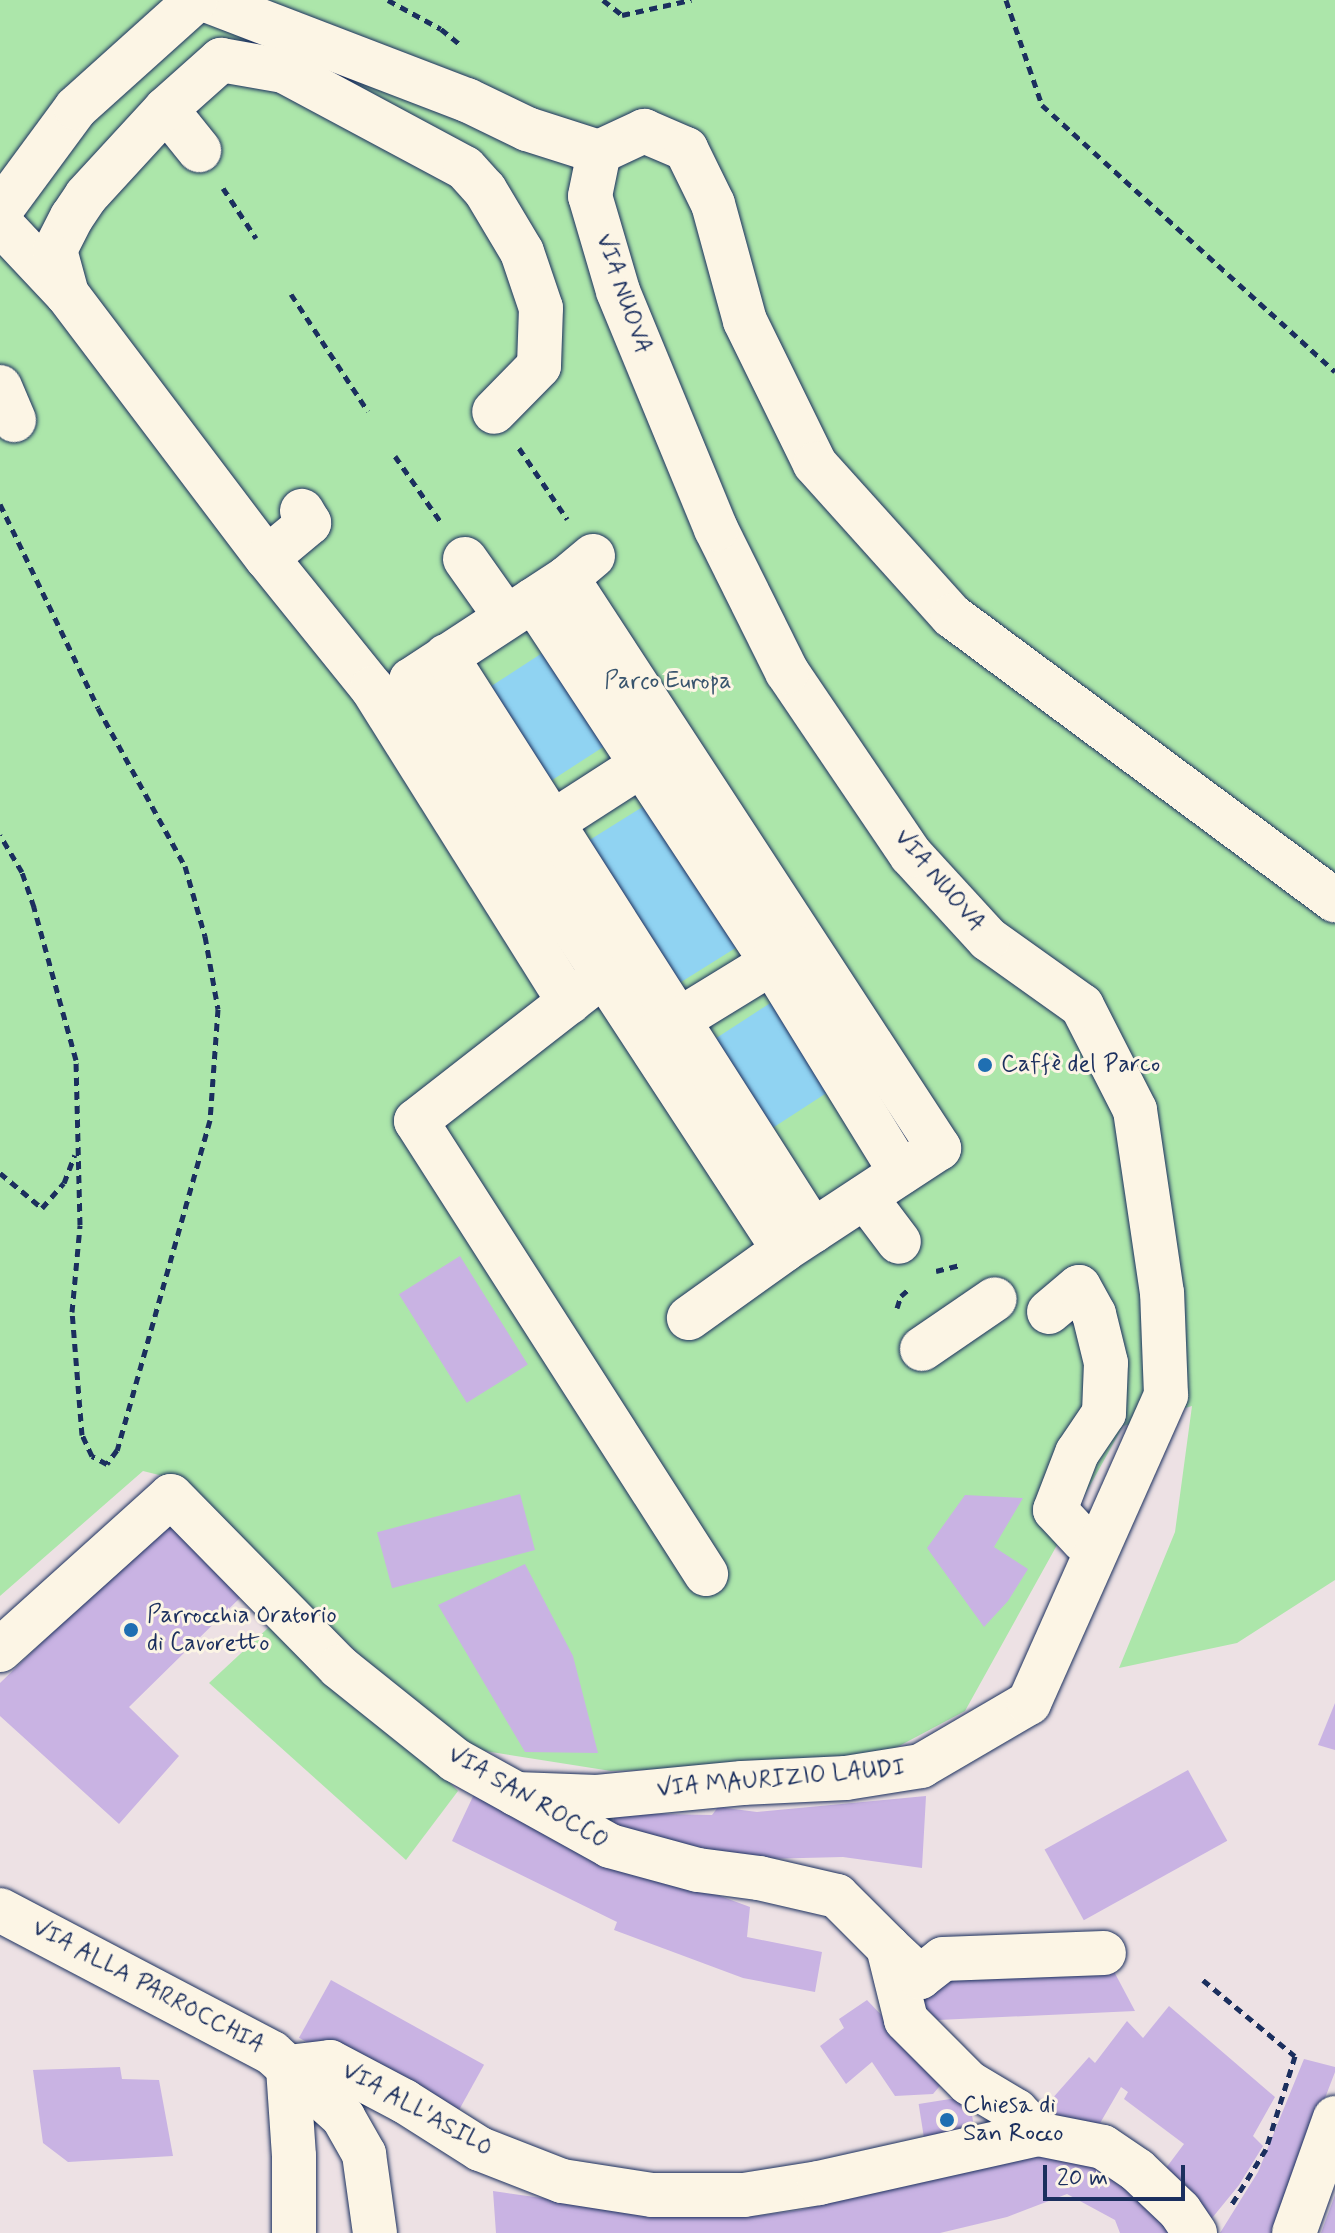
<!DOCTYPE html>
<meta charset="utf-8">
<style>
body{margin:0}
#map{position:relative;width:1335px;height:2233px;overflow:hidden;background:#ede1e4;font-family:Mynerve,sans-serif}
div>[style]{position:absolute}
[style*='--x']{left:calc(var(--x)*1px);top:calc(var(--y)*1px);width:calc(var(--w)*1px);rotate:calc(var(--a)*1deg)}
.green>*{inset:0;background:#ace6aa}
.water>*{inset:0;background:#90d3f2;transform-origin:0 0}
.building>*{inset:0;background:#c9b3e3;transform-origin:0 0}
.path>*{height:5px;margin-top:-2.5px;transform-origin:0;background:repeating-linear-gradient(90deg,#1b2f5e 0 8px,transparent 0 14px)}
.roads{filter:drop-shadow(0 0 2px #1b2f5e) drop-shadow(0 0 2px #1b2f5e)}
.street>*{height:44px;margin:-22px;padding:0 22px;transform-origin:22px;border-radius:22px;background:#fcf5e5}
.dots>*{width:22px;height:22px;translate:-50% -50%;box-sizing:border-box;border:4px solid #fcf5e5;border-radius:50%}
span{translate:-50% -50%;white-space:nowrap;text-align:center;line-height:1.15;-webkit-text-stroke:6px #fcf5e5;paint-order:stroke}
.street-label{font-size:24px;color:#1b2f5e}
.park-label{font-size:24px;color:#38546d}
.poi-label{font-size:24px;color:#1b2f5e}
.left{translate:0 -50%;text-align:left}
.scale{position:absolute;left:1043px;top:2165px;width:142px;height:36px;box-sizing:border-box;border:4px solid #1b2f5e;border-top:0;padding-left:10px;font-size:24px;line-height:28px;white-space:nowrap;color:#1b2f5e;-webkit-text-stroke:6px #fcf5e5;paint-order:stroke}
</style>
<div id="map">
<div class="green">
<i style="clip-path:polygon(0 0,1335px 0,1335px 1580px,1237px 1643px,1119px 1668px,1175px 1532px,1192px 1406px,1123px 1426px,965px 1711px,869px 1762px,611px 1771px,453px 1746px,179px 1480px,143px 1471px,0 1596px)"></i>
<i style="clip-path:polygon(283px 1614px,458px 1791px,406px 1860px,209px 1683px)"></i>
</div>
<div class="water">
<i style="left:553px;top:646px;width:112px;height:81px;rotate:57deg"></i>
<i style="left:652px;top:801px;width:169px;height:76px;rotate:58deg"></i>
<i style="left:778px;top:998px;width:106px;height:79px;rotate:57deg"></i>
</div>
<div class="building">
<i style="left:460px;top:1256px;width:128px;height:72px;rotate:58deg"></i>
<i style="left:520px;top:1494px;width:58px;height:148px;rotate:75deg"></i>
<i style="clip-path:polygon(965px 1495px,1023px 1498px,994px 1547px,1028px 1569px,1008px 1601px,984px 1627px,927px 1548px)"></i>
<i style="clip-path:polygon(174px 1515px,247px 1591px,129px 1707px,179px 1756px,119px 1824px,0 1716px,0 1683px)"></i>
<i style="clip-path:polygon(525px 1564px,573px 1656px,598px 1753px,525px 1752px,438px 1605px)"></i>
<i style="clip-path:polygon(1335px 1703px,1335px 1750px,1318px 1745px)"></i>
<i style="left:1188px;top:1770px;width:81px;height:164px;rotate:61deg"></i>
<i style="clip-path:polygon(476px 1790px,647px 1869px,750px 1907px,747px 1937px,822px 1952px,815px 1992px,743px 1978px,614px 1930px,617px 1922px,452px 1841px)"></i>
<i style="clip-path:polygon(926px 1796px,922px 1868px,843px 1857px,760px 1859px,610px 1841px,615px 1813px,712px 1815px,718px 1807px,757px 1812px)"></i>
<i style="clip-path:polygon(1110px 1964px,1135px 2011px,938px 2020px,918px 2001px,947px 1968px)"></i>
<i style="left:331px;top:1980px;width:175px;height:66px;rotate:29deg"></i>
<i style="clip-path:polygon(867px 2000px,944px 2081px,933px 2094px,895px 2096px,872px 2062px,846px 2084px,820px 2046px,844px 2028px,839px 2019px)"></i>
<i style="clip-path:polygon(1169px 2006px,1275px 2097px,1253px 2136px,1263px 2146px,1239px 2185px,1208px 2223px,1157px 2180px,1184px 2144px,1124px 2099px,1128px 2092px,1121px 2087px,1092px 2137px,1035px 2118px,1089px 2057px,1095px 2063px,1127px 2021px,1143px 2038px)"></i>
<i style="clip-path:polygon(1304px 2059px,1335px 2067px,1335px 2072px,1307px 2145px,1280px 2233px,1220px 2233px,1258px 2172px)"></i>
<i style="clip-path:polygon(120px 2067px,122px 2079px,159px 2080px,173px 2156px,68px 2162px,43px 2143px,33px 2070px)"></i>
<i style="left:969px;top:2096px;width:40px;height:51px;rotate:81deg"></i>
<i style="clip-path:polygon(1050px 2147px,1110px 2159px,1181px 2233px,1120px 2233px,1115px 2220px,1067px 2194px,1007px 2217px,940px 2233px,496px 2233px,493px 2191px,662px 2215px,756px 2216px,801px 2210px,986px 2160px)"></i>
<i style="clip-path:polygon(1335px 2195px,1335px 2233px,1321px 2233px)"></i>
</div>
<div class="path">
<i style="--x:388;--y:0;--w:60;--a:28.7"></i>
<i style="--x:441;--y:29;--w:26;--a:39"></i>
<i style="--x:603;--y:0;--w:24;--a:38"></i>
<i style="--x:622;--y:15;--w:71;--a:-12.3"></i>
<i style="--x:1006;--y:0;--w:111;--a:71.1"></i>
<i style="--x:1042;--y:105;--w:396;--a:42.3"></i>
<i style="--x:223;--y:188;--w:60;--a:56.6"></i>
<i style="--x:291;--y:294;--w:140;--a:56.7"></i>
<i style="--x:519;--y:448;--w:86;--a:55.9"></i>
<i style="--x:395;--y:456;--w:79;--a:55.3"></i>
<i style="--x:0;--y:504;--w:226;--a:64.3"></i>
<i style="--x:98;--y:708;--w:180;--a:61.2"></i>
<i style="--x:185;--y:866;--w:73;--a:74.1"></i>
<i style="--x:205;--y:936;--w:74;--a:79.9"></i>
<i style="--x:218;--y:1009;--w:111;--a:94.1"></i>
<i style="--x:210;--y:1120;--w:343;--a:105.7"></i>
<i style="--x:117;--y:1450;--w:17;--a:126"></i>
<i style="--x:107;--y:1464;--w:17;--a:-152"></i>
<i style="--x:92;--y:1456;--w:23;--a:-115"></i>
<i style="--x:82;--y:1435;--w:123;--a:-94.6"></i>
<i style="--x:72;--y:1312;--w:87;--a:-84.7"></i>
<i style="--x:80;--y:1225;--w:165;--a:-91.4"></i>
<i style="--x:76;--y:1060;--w:159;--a:-105.4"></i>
<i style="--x:34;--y:907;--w:37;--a:-109"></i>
<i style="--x:22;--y:872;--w:43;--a:-120.7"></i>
<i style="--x:0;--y:1173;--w:55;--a:39.8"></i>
<i style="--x:42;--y:1208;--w:33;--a:-49"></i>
<i style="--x:64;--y:1183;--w:30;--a:-69"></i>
<i style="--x:936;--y:1271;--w:25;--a:-14"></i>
<i style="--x:897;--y:1308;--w:13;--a:-72"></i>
<i style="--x:901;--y:1296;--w:13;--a:-42"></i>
<i style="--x:1203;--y:1980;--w:119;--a:39.6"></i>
<i style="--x:1295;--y:2056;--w:97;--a:107.3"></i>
<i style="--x:1266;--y:2149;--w:65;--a:121.7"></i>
</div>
<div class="roads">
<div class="street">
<i style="--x:206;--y:0;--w:280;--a:21"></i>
<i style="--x:467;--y:100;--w:67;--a:25.8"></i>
<i style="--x:527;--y:129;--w:76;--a:17.7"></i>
<i style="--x:166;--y:109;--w:53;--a:51.2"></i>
<i style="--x:599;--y:152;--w:50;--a:-25"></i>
<i style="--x:644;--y:131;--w:46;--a:23.2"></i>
<i style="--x:686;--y:149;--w:61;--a:63.9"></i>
<i style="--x:713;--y:204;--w:121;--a:74.7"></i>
<i style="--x:745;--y:321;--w:159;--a:63.9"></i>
<i style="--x:815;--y:464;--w:205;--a:48"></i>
<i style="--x:952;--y:616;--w:477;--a:36.6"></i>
<i style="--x:0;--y:211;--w:128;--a:-53.6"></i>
<i style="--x:76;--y:108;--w:161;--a:-42"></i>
<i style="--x:0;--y:223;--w:98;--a:46.7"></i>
<i style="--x:67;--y:294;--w:331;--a:52.9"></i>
<i style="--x:267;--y:558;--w:167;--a:51.1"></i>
<i style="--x:372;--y:688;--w:371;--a:57.9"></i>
<i style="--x:67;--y:294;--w:46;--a:-105.3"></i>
<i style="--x:55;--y:250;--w:37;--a:-63"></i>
<i style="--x:72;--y:217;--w:25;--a:-56"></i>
<i style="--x:86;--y:196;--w:118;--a:-47.4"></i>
<i style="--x:166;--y:109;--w:74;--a:-41.7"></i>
<i style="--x:221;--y:60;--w:64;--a:9.9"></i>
<i style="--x:284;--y:71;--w:205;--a:28.2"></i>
<i style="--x:465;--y:168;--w:30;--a:48"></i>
<i style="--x:485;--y:190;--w:72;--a:59.2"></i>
<i style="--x:522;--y:252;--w:59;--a:71.3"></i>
<i style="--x:541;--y:308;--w:58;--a:92"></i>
<i style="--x:539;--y:366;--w:64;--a:134.4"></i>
<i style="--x:0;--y:387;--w:36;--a:67"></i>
<i style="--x:593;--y:556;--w:34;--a:140"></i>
<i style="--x:567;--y:578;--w:186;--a:146.8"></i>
<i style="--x:411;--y:680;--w:681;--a:56.8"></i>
<i style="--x:784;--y:1250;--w:117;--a:144.4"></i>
<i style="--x:267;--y:558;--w:55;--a:-39.8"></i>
<i style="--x:309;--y:523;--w:14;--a:-120"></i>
<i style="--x:465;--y:559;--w:71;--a:54.7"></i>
<i style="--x:567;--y:578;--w:681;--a:56.87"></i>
<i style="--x:939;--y:1148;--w:186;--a:146.7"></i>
<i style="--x:533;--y:600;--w:435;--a:56.6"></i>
<i style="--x:772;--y:963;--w:246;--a:58.4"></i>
<i style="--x:446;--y:656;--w:682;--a:57.45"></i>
<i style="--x:525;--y:840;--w:168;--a:-32.8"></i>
<i style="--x:592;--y:984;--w:223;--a:142.1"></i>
<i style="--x:416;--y:1121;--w:538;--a:57.37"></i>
<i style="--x:654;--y:1035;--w:167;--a:-31.5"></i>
<i style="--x:865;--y:1197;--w:56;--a:52.9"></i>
<i style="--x:1049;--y:1312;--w:39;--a:-40"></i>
<i style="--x:1079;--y:1287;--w:31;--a:61"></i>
<i style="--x:1094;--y:1314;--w:50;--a:76.2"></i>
<i style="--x:1106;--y:1363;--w:50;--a:92.3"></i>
<i style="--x:1104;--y:1413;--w:48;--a:124"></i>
<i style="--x:1077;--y:1453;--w:61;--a:111.1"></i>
<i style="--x:1055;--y:1510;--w:42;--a:46.9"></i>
<i style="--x:922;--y:1349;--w:88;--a:-34.4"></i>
<i style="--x:0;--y:1650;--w:230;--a:-42"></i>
<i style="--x:171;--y:1496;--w:240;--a:45.5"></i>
<i style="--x:339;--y:1667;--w:149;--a:38.7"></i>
<i style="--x:455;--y:1760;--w:177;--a:29"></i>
<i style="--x:610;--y:1846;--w:91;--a:15.3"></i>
<i style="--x:698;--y:1870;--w:62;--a:7.5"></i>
<i style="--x:759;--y:1878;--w:80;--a:13"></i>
<i style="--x:837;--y:1896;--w:72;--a:45"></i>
<i style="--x:888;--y:1947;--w:75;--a:76.1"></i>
<i style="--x:906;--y:2020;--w:89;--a:45"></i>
<i style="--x:969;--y:2083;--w:55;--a:30.8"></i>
<i style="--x:1016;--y:2111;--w:32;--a:46"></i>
<i style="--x:1038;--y:2134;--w:66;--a:11.3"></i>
<i style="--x:1103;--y:2147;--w:41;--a:34.1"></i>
<i style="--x:1137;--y:2170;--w:59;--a:43.6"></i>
<i style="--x:1180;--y:2211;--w:27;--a:56"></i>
<i style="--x:516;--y:1794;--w:81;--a:2.1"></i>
<i style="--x:597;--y:1797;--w:146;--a:-5.5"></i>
<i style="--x:742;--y:1783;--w:104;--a:-2.8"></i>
<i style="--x:846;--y:1778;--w:76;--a:-9.1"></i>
<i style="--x:921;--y:1766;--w:125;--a:-30.3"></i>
<i style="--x:1029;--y:1703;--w:337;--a:-66"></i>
<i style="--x:1166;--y:1395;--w:102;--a:-92.2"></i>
<i style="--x:1162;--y:1293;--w:185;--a:-98.4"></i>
<i style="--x:1135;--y:1110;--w:117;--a:-117"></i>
<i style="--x:1082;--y:1006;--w:115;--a:-144.5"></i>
<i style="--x:988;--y:939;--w:114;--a:-132.5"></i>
<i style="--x:911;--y:855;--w:221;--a:-124.1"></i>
<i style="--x:787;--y:672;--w:160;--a:-116.4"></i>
<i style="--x:716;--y:529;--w:257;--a:-112.4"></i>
<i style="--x:618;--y:291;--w:99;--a:-106.4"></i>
<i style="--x:590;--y:196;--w:45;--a:-78.4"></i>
<i style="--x:0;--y:1910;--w:307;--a:27.7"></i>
<i style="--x:272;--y:2053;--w:96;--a:42"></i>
<i style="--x:343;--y:2117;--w:43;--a:60.4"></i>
<i style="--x:364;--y:2154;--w:80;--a:82.1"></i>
<i style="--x:888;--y:1947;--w:44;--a:43.2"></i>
<i style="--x:920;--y:1977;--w:29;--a:-38"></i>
<i style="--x:943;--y:1959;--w:161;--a:-2.1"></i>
<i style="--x:294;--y:2233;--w:77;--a:-90"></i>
<i style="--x:294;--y:2156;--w:89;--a:-93.9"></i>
<i style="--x:288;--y:2067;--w:42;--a:-6.8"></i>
<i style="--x:330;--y:2062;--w:84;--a:27.8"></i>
<i style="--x:404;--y:2101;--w:90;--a:32.3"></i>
<i style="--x:480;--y:2149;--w:88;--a:21.3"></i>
<i style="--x:562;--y:2181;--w:91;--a:8.8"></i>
<i style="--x:652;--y:2195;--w:92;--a:0"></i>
<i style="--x:744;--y:2195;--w:76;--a:-9.1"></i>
<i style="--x:819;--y:2183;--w:224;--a:-12.6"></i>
<i style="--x:1294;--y:2233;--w:122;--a:-70.4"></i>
</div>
</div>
<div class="dots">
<i style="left:985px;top:1065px;background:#1f6fb2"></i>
<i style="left:131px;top:1630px;background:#1f6fb2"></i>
<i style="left:947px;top:2120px;background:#1f6fb2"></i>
</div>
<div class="street-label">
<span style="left:623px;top:294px;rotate:71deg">VIA NUOVA</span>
<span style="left:939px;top:881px;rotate:50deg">VIA NUOVA</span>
<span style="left:781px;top:1779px;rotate:-5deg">VIA MAURIZIO LAUDI</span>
<span style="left:528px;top:1798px;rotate:30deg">VIA SAN ROCCO</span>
<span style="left:148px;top:1987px;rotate:28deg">VIA ALLA PARROCCHIA</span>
<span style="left:417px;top:2110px;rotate:29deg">VIA ALL'ASILO</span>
</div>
<div class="park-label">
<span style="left:668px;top:682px">Parco Europa</span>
</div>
<div class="poi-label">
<span class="left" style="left:1001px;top:1065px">Caffè del Parco</span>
<span class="left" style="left:147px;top:1630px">Parrocchia Oratorio<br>di Cavoretto</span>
<span class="left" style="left:963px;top:2120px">Chiesa di<br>San Rocco</span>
</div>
<div class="scale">20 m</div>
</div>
